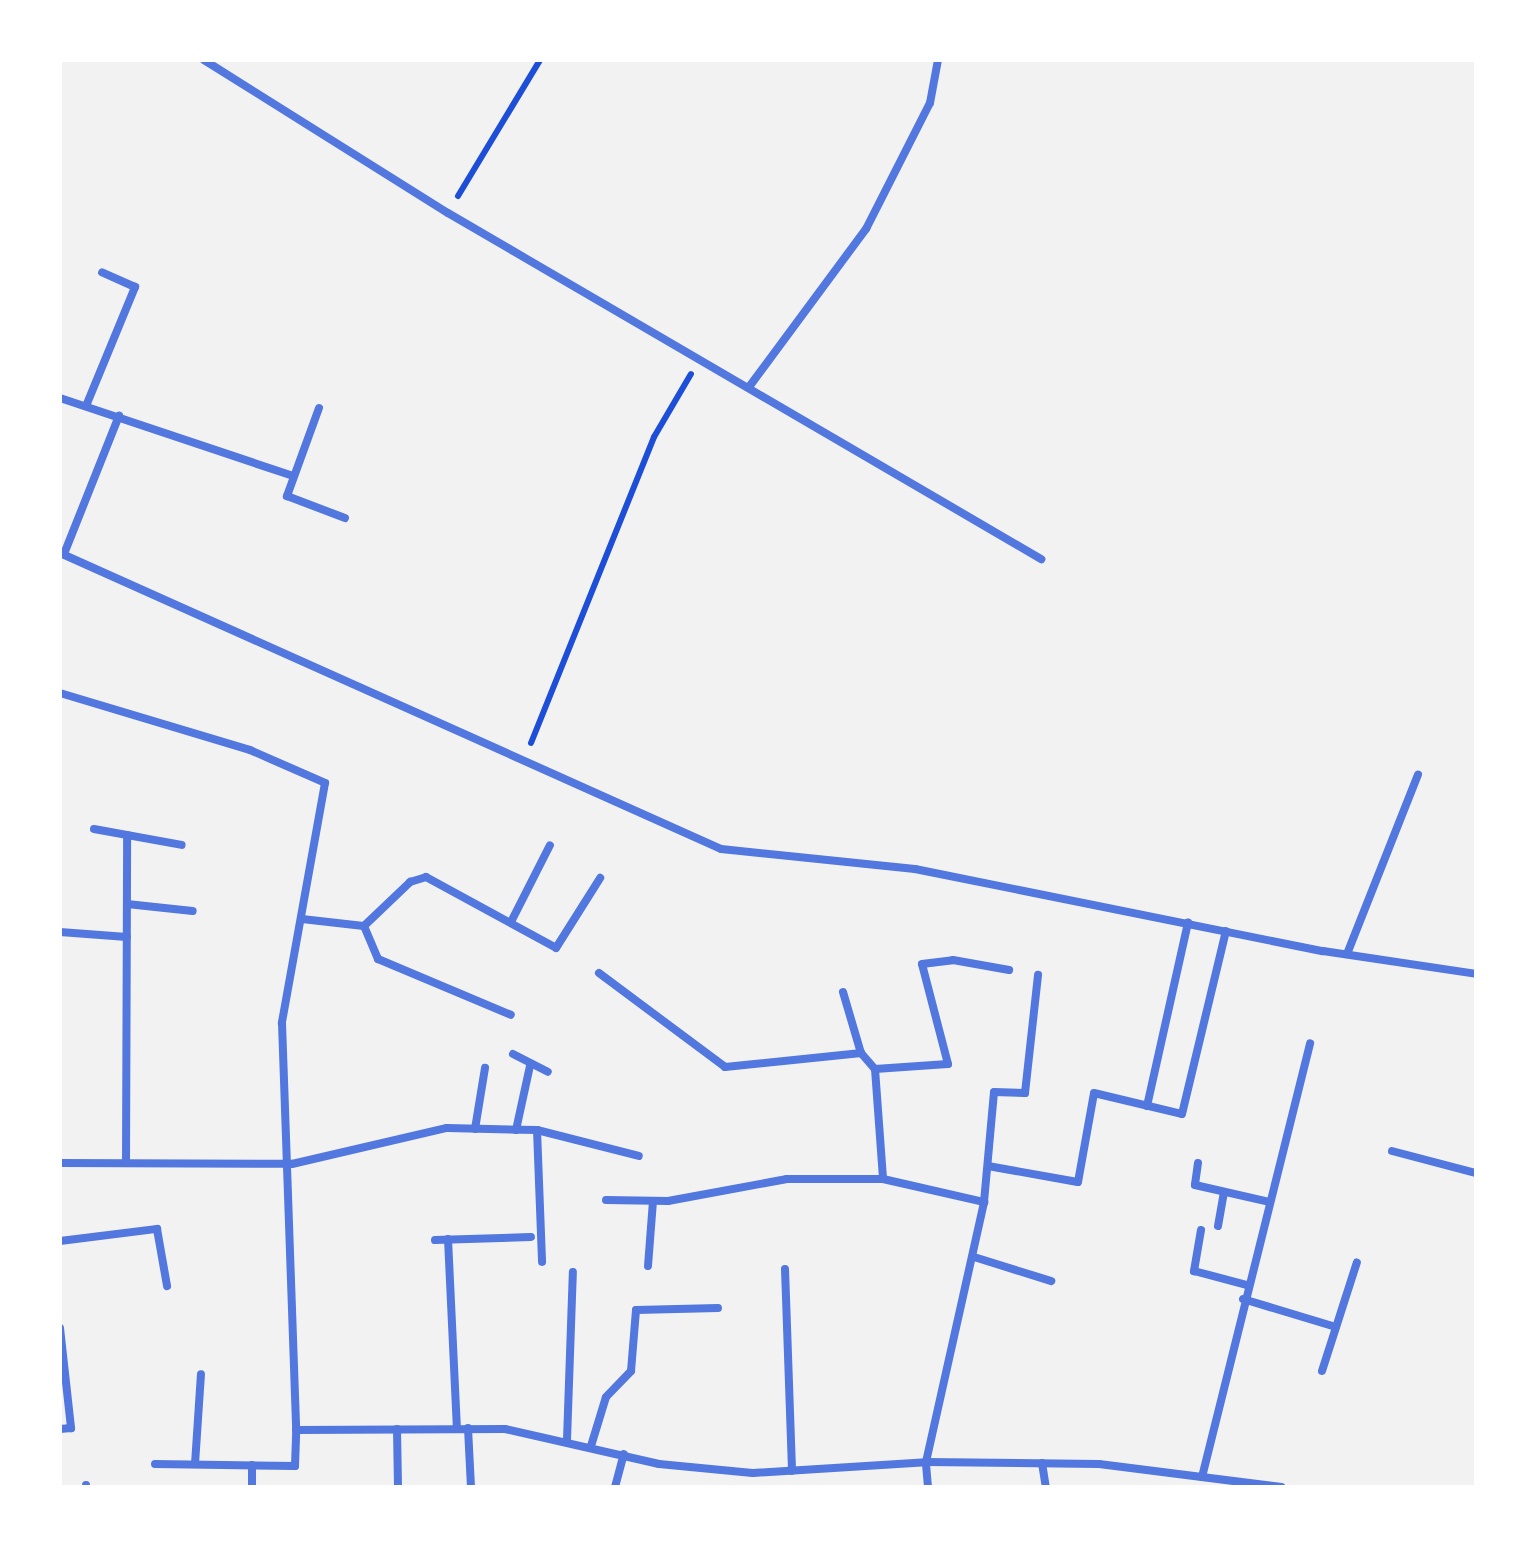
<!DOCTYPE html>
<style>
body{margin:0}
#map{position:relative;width:1536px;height:1547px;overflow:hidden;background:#f2f2f2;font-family:Lato,sans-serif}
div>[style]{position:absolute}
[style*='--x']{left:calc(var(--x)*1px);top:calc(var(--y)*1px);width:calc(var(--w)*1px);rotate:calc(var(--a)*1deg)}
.path>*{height:6px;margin:-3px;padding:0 3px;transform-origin:3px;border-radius:3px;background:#1d4ed8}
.service>*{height:8px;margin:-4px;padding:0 4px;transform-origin:4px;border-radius:4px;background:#5277de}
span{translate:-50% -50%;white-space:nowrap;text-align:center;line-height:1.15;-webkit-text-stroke:8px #fff;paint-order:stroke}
.frame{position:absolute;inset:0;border:62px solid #fff;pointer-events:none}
</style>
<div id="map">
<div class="path">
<i style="--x:458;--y:196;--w:159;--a:-58.9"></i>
<i style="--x:531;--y:743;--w:330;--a:-68.1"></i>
<i style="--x:654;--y:437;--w:73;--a:-59.6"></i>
</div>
<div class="service">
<i style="--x:204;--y:60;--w:288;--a:32.1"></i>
<i style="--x:448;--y:213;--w:687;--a:30.26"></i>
<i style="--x:749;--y:387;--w:197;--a:-53.5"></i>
<i style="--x:866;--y:229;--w:141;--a:-63.1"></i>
<i style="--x:930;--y:103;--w:44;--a:-79.5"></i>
<i style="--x:60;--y:398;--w:246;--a:18.5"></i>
<i style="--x:86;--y:406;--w:129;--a:-67.6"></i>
<i style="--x:135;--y:287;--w:36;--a:-156"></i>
<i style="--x:319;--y:408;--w:94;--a:110"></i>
<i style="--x:287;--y:496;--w:62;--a:20.8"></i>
<i style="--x:60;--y:553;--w:724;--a:24.12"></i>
<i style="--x:721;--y:849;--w:195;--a:5.9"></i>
<i style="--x:915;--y:869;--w:416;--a:11.4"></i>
<i style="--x:1323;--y:951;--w:155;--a:8.5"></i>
<i style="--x:64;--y:554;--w:149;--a:-68.3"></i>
<i style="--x:60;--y:693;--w:198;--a:16.7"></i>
<i style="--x:250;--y:750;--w:82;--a:23.7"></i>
<i style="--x:325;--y:783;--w:244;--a:100.2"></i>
<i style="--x:282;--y:1023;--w:407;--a:88"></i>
<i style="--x:296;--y:1430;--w:209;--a:-0.3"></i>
<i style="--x:505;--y:1429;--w:158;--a:12.8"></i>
<i style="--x:659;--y:1464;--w:94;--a:5.5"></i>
<i style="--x:753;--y:1473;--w:173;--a:-3.6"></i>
<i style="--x:926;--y:1462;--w:173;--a:0.7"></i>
<i style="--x:1099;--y:1464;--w:184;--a:7.2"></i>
<i style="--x:94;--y:829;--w:89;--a:10.3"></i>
<i style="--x:127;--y:904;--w:66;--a:6.1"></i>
<i style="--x:302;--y:919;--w:62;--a:6.4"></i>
<i style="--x:511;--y:922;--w:86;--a:-63.1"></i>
<i style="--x:364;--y:926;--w:64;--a:-43.7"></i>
<i style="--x:410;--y:882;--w:17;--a:-17"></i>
<i style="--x:426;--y:877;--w:148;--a:28.6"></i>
<i style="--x:556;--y:948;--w:83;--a:-57.8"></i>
<i style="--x:364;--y:926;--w:36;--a:67"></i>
<i style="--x:378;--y:959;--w:144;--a:22.8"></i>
<i style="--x:60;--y:932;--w:67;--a:4.3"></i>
<i style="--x:1347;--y:954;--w:193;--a:-68.4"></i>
<i style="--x:599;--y:973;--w:157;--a:36.7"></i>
<i style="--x:725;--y:1067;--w:137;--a:-5.9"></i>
<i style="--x:843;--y:992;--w:64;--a:73.6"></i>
<i style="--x:861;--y:1053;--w:21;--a:49"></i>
<i style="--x:875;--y:1069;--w:110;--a:85.8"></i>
<i style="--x:513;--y:1054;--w:39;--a:27"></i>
<i style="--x:875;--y:1069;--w:73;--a:-3.9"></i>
<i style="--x:948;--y:1064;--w:103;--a:-104.6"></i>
<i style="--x:922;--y:964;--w:31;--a:-7"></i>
<i style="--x:953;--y:960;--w:57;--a:10.1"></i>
<i style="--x:1147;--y:1106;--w:188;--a:-77.4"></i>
<i style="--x:475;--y:1129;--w:62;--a:-80.7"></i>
<i style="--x:516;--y:1130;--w:66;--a:-77.7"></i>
<i style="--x:537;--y:1130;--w:132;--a:87.8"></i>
<i style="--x:1392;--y:1151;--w:87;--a:14.7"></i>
<i style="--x:60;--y:1163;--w:232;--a:0.2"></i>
<i style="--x:292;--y:1164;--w:159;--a:-13.1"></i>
<i style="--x:447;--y:1128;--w:90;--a:1.3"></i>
<i style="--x:537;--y:1130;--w:105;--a:14.3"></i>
<i style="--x:126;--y:1163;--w:328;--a:-89.8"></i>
<i style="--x:1198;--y:1163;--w:22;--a:98"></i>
<i style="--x:1195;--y:1185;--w:76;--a:12.9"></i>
<i style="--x:988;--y:1166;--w:91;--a:10.1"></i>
<i style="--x:1078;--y:1182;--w:90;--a:-79.8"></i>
<i style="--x:1094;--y:1093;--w:90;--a:13.4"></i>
<i style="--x:1182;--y:1114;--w:188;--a:-76.5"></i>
<i style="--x:606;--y:1200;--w:62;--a:0.9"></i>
<i style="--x:668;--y:1201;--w:121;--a:-10.5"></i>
<i style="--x:787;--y:1179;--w:96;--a:0"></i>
<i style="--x:883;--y:1179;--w:104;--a:12.8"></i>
<i style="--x:1218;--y:1226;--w:34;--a:-80"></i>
<i style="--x:1201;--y:1230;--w:42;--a:99.7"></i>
<i style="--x:1194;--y:1271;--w:55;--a:14.8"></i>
<i style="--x:448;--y:1239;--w:189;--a:87.3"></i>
<i style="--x:435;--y:1240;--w:96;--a:-1.8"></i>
<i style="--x:60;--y:1241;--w:98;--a:-7.1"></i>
<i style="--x:157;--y:1229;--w:58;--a:80"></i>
<i style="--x:974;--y:1257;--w:81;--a:17.3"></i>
<i style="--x:648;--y:1266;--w:65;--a:-85.6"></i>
<i style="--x:785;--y:1269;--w:202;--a:88"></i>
<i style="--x:1243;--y:1299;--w:97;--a:16.8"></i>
<i style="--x:60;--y:1328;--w:101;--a:83.7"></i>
<i style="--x:71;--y:1428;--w:11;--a:175"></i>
<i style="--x:1322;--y:1371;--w:114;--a:-72.2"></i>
<i style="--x:468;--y:1428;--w:59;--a:87.1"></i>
<i style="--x:397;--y:1429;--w:58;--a:89"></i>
<i style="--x:567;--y:1440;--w:168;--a:-88"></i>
<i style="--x:591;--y:1446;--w:51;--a:-73"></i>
<i style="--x:606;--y:1397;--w:36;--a:-46"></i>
<i style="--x:631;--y:1371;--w:61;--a:-85.3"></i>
<i style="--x:636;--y:1310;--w:82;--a:-1.4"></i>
<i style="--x:1042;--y:1463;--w:24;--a:81"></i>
<i style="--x:155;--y:1464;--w:140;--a:0.8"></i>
<i style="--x:295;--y:1466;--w:36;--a:-88"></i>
<i style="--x:195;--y:1464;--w:90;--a:-86.2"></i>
<i style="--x:252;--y:1465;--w:22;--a:90"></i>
<i style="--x:1202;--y:1477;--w:447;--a:-76"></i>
<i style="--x:86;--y:1487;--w:2;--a:-90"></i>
<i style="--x:615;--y:1487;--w:34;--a:-75"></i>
<i style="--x:928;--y:1487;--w:25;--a:-95"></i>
<i style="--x:926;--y:1462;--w:266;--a:-77.4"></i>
<i style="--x:984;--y:1202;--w:110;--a:-84.8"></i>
<i style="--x:994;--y:1092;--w:31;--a:2"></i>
<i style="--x:1025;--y:1093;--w:119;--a:-83.7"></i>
</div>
<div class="frame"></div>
</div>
